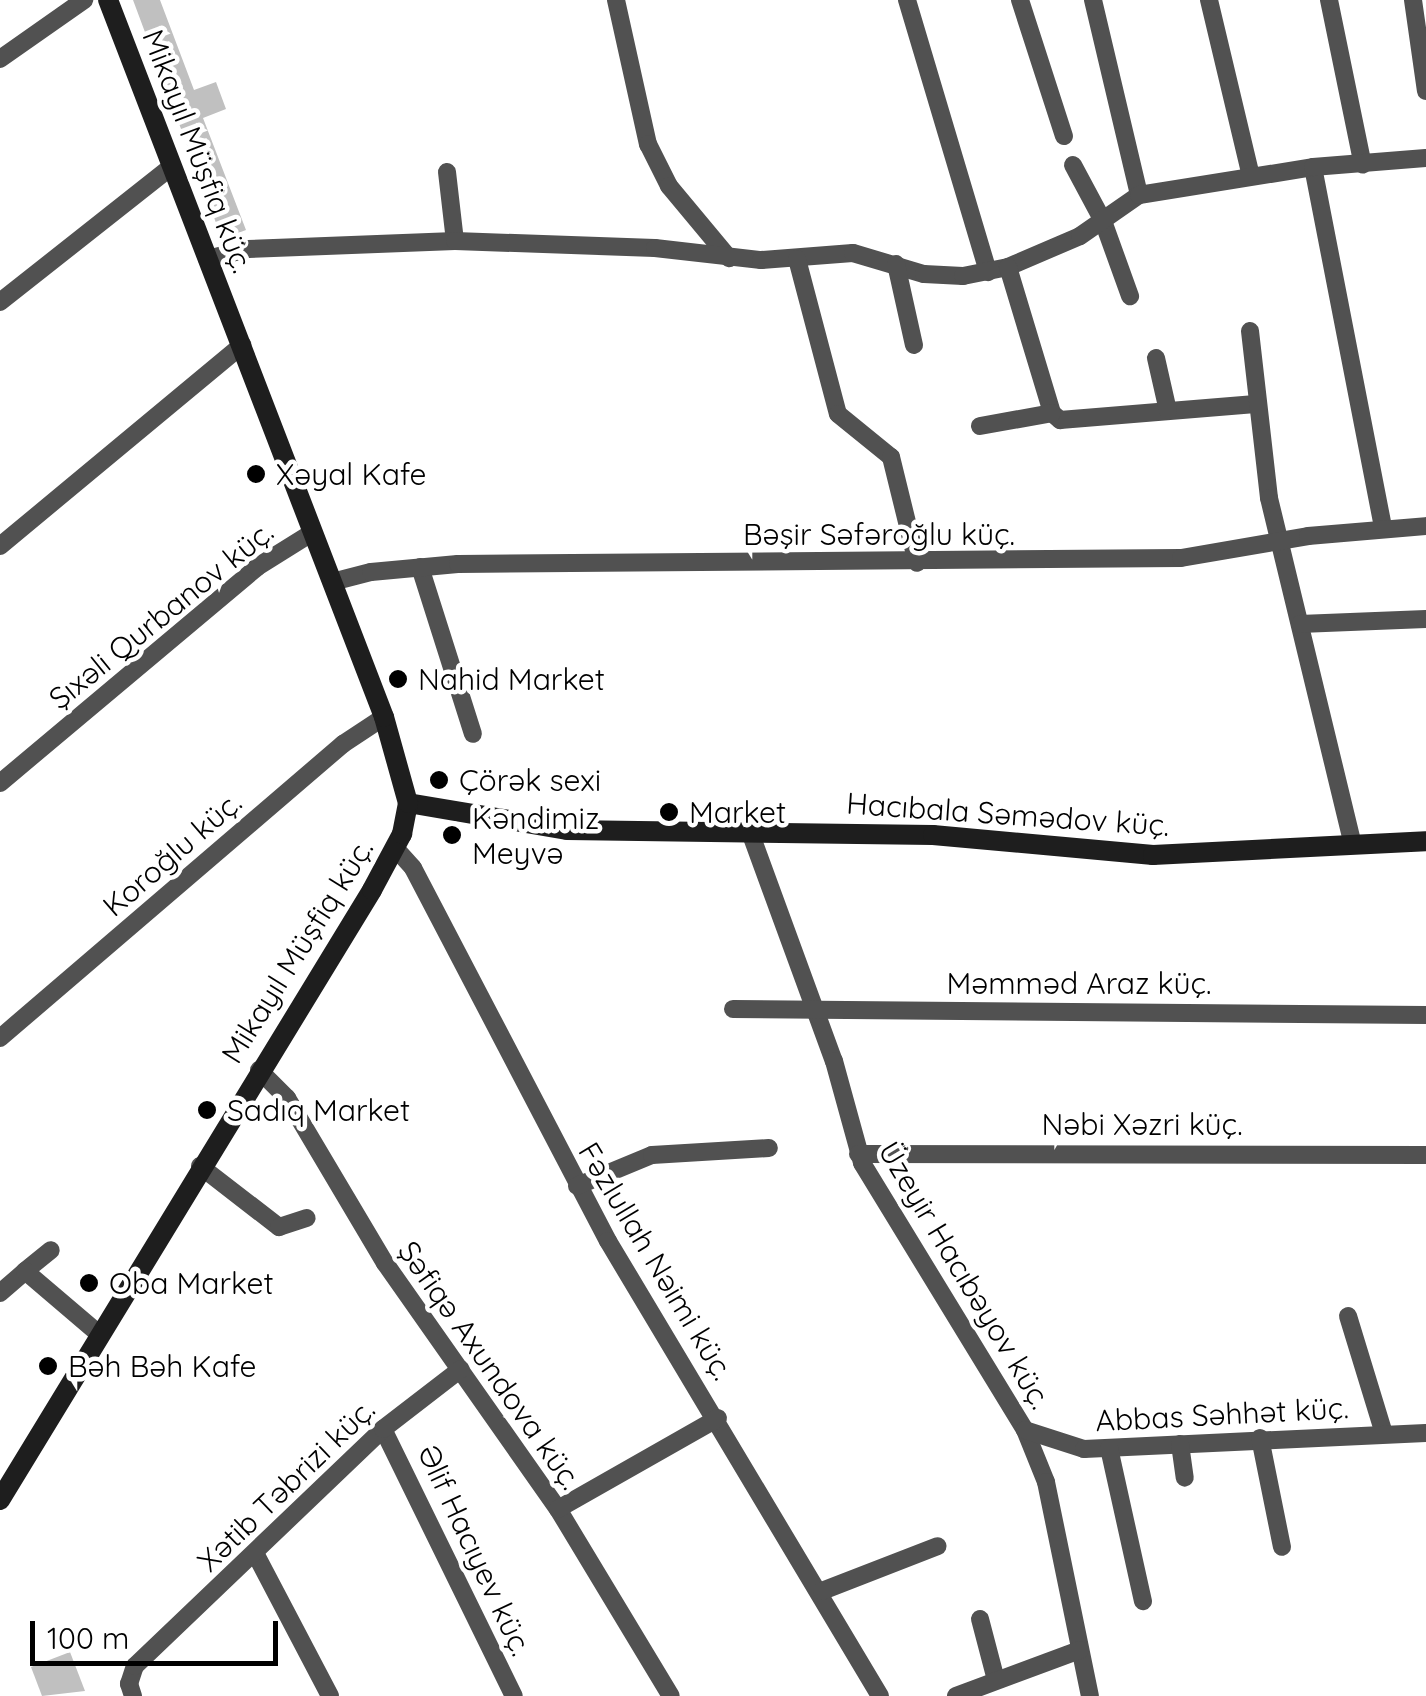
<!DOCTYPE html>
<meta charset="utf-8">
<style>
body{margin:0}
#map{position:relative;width:1426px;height:1696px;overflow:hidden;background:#fff;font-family:Quicksand,sans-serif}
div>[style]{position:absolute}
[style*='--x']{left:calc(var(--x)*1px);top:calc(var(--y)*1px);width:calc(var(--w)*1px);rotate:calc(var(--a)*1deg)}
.building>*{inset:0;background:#c0c0c0}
.street>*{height:18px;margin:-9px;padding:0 9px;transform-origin:9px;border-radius:9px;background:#515151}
.secondary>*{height:20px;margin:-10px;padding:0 10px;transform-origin:10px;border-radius:10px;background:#1e1e1e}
.dots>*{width:28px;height:28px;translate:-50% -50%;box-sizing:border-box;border:5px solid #fff;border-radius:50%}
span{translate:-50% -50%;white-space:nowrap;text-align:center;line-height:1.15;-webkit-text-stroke:9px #fff;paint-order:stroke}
.street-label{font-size:30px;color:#000}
.poi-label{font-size:30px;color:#000}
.left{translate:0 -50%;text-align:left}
.scale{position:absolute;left:30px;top:1621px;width:248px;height:45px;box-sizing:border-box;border:5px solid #000;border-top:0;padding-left:12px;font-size:30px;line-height:35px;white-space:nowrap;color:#000;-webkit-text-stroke:8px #fff;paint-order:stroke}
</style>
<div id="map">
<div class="building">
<i style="clip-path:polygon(133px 0,160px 0,194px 90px,216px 82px,226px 109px,203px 118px,246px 230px,222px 239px)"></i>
<i style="clip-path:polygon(70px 1652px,85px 1691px,42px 1696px,31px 1667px)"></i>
</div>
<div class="street">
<i style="--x:616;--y:0;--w:148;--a:77.5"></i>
<i style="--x:648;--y:144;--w:47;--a:63.4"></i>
<i style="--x:669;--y:186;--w:94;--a:50.2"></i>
<i style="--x:907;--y:0;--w:284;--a:73.4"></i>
<i style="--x:1020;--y:0;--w:143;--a:72.1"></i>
<i style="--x:1093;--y:0;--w:200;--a:76.7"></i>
<i style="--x:1209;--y:0;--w:181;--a:76.6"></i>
<i style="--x:1329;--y:0;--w:168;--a:78.4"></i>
<i style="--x:1413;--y:0;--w:92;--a:81.9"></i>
<i style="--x:0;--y:59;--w:103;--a:-35.1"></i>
<i style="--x:1073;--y:165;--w:64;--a:61.8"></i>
<i style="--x:1103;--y:221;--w:80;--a:70.2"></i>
<i style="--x:1313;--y:167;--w:366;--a:79"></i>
<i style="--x:447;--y:172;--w:69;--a:83.4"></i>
<i style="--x:207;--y:259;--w:42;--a:-13.7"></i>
<i style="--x:248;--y:249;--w:207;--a:-2.2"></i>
<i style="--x:455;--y:241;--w:200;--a:2"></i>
<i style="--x:655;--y:248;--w:107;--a:6.5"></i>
<i style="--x:761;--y:260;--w:92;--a:-4.4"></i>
<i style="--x:853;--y:253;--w:74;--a:16.5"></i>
<i style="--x:924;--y:274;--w:39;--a:3"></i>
<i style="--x:963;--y:276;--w:46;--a:-11.3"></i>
<i style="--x:1008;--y:267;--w:78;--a:-23.3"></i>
<i style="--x:1080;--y:236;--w:72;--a:-34.8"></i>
<i style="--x:1139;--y:195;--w:176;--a:-9.1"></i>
<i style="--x:1313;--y:167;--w:113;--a:-4.6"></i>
<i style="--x:797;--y:259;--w:160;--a:75.2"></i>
<i style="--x:838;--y:414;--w:68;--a:39.1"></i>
<i style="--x:891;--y:457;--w:109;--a:76.2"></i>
<i style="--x:896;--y:264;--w:83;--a:77.5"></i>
<i style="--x:1008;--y:267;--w:152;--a:73.2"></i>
<i style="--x:1052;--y:413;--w:11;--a:41"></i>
<i style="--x:1060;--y:420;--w:196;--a:-4.7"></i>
<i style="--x:0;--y:302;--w:218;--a:-38.3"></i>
<i style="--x:1250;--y:331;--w:168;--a:83.5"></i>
<i style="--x:1269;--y:498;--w:354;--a:76.4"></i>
<i style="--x:1156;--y:358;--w:54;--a:77.2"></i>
<i style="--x:980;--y:426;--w:73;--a:-10.2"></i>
<i style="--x:0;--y:546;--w:315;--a:-39.7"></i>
<i style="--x:420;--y:567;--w:175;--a:72.4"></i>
<i style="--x:332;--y:582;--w:40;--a:-14.4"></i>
<i style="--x:371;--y:572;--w:87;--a:-5.3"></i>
<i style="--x:458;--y:564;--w:723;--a:-0.48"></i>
<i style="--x:1181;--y:558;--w:129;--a:-9.8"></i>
<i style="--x:1308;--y:536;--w:118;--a:-4.8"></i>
<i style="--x:1300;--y:624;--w:126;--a:-2.3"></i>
<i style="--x:0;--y:783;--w:336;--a:-40"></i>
<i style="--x:257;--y:567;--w:66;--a:-32"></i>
<i style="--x:750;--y:832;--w:244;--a:69.9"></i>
<i style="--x:834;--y:1061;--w:106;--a:74.6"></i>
<i style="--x:862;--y:1163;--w:313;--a:58.6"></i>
<i style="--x:1025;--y:1430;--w:56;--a:68"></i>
<i style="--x:1046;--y:1482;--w:218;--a:78.4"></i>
<i style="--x:396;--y:849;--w:25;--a:48"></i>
<i style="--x:413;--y:868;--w:421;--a:62.4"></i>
<i style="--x:608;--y:1241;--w:530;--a:59.13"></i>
<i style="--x:733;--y:1009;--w:693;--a:0.5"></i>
<i style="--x:0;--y:1038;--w:452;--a:-40.6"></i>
<i style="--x:343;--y:744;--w:49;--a:-33.4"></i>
<i style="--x:259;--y:1070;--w:40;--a:45"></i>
<i style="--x:287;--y:1098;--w:192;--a:59.3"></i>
<i style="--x:385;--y:1263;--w:301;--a:54.9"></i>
<i style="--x:558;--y:1509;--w:218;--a:58.9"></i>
<i style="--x:858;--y:1154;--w:568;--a:0.1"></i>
<i style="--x:200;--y:1166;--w:100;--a:37.7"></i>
<i style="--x:279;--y:1227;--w:29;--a:-18"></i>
<i style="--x:577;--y:1186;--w:81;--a:-22.5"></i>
<i style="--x:652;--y:1155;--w:117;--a:-3.4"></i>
<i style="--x:25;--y:1271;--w:33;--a:-39"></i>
<i style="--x:0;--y:1293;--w:33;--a:-41"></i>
<i style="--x:25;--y:1271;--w:97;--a:40.4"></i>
<i style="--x:1348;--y:1316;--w:123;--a:73"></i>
<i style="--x:383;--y:1429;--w:297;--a:63.9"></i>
<i style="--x:1025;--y:1430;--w:62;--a:17.9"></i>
<i style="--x:1084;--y:1449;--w:342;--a:-2.7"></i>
<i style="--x:1260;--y:1438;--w:111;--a:78.6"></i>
<i style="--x:1180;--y:1444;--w:34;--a:82"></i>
<i style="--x:1109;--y:1448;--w:157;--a:77.5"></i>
<i style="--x:558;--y:1509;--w:184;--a:-29.6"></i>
<i style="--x:256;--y:1555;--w:159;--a:62.3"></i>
<i style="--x:822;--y:1591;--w:124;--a:-21.2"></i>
<i style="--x:980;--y:1619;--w:63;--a:75.3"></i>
<i style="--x:133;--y:1696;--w:13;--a:-108"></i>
<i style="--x:129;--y:1684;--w:19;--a:-72"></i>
<i style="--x:135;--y:1666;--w:343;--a:-43.7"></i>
<i style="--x:383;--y:1429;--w:98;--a:-37.6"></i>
<i style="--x:956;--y:1696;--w:132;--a:-20.4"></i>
</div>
<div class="secondary">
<i style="--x:408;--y:803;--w:161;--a:9.6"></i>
<i style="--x:567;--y:830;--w:366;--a:0.8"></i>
<i style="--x:933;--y:835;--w:221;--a:5.2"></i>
<i style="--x:1153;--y:855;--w:273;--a:-2.9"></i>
<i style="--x:0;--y:1500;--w:714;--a:-58.62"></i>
<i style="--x:372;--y:890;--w:64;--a:-61.8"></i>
<i style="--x:402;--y:834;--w:32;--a:-79"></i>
<i style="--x:408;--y:803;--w:89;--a:-105.6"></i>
<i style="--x:384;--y:717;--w:768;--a:-111.05"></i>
</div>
<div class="dots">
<i style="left:256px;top:474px;background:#000"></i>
<i style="left:398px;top:679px;background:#000"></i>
<i style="left:439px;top:780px;background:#000"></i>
<i style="left:669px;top:812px;background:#000"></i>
<i style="left:452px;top:835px;background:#000"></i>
<i style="left:207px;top:1110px;background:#000"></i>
<i style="left:89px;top:1283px;background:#000"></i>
<i style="left:48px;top:1366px;background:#000"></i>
</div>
<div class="street-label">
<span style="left:198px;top:151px;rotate:69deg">Mikayıl Müşfiq küç.</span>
<span style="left:879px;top:534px">Bəşir Səfəroğlu küç.</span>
<span style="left:161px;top:615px;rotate:-39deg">Şıxəli Qurbanov küç.</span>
<span style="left:1008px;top:814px;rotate:4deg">Hacıbala Səmədov küç.</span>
<span style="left:172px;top:854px;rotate:-41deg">Koroğlu küç.</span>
<span style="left:297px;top:951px;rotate:-58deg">Mikayıl Müşfiq küç.</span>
<span style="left:1079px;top:983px">Məmməd Araz küç.</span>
<span style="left:1142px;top:1124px">Nəbi Xəzri küç.</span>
<span style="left:656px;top:1261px;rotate:59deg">Fəzlullah Nəimi küç.</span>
<span style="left:965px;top:1275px;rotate:59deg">Üzeyir Hacıbəyov küç.</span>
<span style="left:490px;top:1365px;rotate:55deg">Şəfiqə Axundova küç.</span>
<span style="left:1222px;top:1414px;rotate:-3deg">Abbas Səhhət küç.</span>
<span style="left:286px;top:1485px;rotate:-44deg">Xətib Təbrizi küç.</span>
<span style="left:475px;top:1550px;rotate:65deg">Əlif Hacıyev küç.</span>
</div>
<div class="poi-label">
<span class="left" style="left:276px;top:474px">Xəyal Kafe</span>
<span class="left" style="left:418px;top:679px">Nahid Market</span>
<span class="left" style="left:459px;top:780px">Çörək sexi</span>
<span class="left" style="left:689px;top:812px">Market</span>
<span class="left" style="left:472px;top:835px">Kəndimiz<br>Meyvə</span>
<span class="left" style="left:227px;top:1110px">Sadıq Market</span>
<span class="left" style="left:109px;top:1283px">Oba Market</span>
<span class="left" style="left:68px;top:1366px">Bəh Bəh Kafe</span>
</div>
<div class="scale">100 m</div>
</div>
